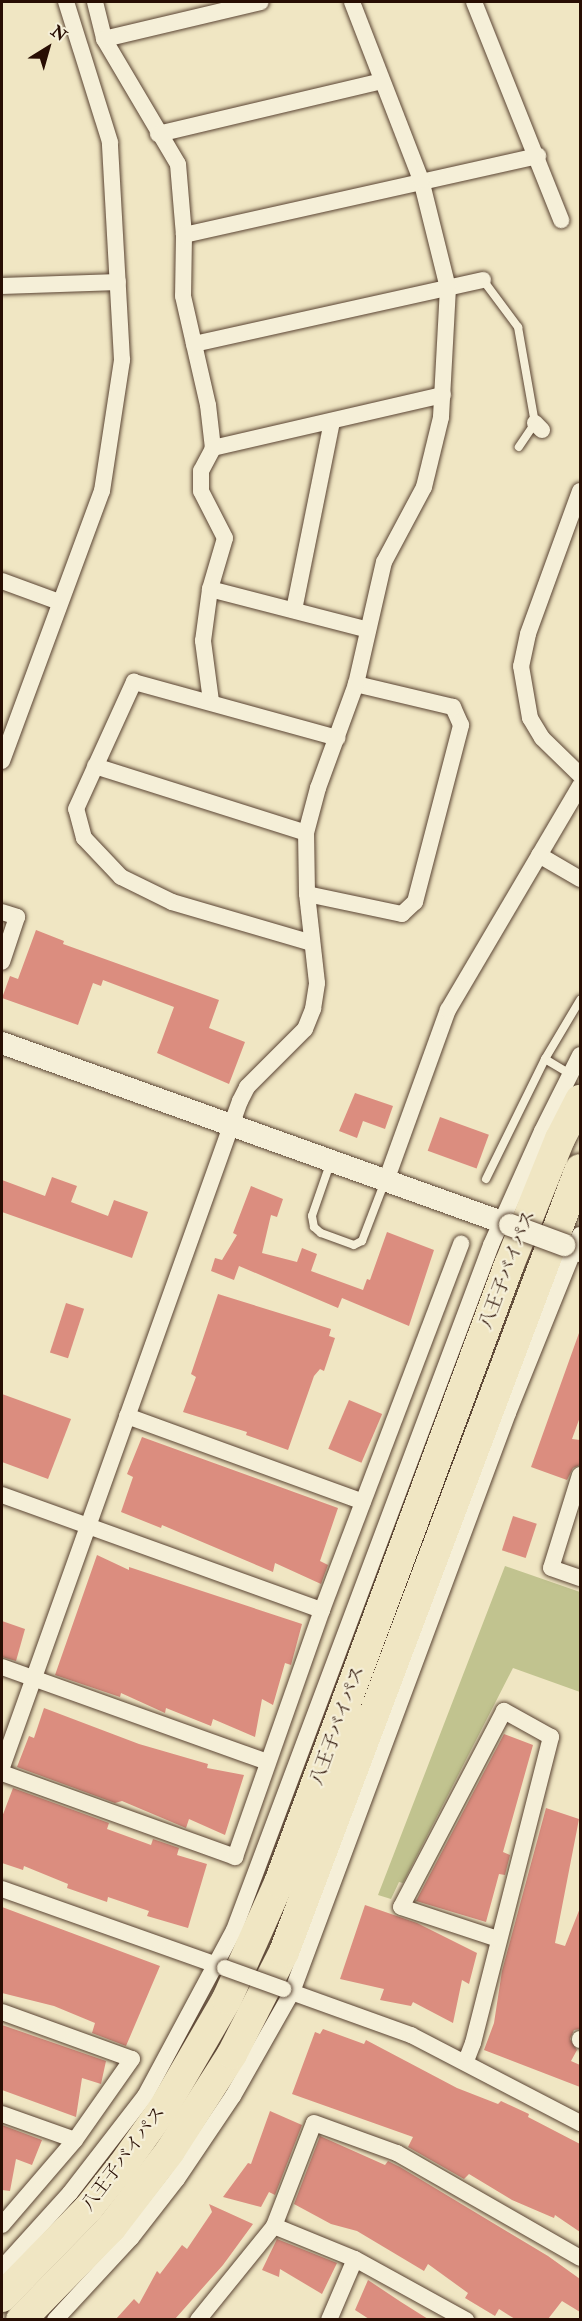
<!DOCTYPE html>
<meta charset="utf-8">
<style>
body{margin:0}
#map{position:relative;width:582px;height:2321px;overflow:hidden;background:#f0e6c3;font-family:"IM FELL Double Pica","Noto Serif JP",serif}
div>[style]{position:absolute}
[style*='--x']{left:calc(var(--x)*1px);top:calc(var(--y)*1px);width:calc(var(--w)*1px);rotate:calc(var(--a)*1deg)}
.green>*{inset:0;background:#c1c38f}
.building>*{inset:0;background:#db8d7f;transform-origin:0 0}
.roads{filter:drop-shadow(0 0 2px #5a4433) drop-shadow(0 0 2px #5a4433)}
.lane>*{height:8px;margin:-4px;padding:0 4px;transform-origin:4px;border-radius:4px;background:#f5efd8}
.street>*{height:16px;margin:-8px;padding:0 8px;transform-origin:8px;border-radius:8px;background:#f5efd8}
.secondary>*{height:22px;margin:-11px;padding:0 11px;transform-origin:11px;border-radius:11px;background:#f5efd8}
.highway>*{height:30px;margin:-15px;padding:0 15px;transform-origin:15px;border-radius:15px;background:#f0e6c3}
.bridges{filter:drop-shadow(0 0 2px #5a4433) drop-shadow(0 0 2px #5a4433)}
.street-bridge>*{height:16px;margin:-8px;padding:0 8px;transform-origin:8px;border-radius:8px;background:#f5efd8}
.secondary-bridge>*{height:22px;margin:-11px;padding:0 11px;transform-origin:11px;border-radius:11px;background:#f5efd8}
span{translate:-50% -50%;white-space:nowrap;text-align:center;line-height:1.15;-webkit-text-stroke:4.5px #f5efd8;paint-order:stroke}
.street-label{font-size:18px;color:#280e03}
.frame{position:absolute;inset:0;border:3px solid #280e03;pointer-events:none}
.north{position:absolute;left:18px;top:18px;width:60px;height:60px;-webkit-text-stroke:4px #f5efd8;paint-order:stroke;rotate:37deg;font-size:16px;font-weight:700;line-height:24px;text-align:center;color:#280e03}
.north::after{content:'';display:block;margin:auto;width:21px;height:27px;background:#280e03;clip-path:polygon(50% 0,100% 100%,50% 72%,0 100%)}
</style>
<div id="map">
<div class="green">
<i style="clip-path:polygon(505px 1566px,580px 1592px,580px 1692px,513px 1668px,403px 1883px,399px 1882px,391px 1899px,378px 1895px)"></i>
</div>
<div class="building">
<i style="clip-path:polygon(36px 930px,64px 941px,63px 944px,219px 1000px,209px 1028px,245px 1042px,229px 1084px,157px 1053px,174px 1007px,103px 980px,101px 986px,93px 983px,78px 1025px,2px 998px,10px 976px,18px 979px)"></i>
<i style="clip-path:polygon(355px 1093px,393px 1106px,385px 1129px,363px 1121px,357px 1138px,339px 1131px)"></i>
<i style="left:440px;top:1117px;width:52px;height:36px;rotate:20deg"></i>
<i style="clip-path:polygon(52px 1177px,77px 1186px,71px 1202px,108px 1216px,114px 1200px,148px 1212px,132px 1258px,2px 1212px,2px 1180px,45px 1196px)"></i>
<i style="clip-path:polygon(251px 1186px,283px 1199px,277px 1217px,271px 1215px,262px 1253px,297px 1262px,302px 1248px,317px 1254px,311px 1271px,363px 1290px,367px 1279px,370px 1280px,387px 1232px,434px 1250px,409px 1326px,342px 1298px,338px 1308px,239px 1266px,234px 1280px,211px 1271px,215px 1258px,222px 1260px,237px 1235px,233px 1233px)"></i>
<i style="clip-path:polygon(218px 1294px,331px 1329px,329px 1336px,335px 1338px,324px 1371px,320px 1369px,314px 1376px,288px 1450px,246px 1435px,247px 1432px,183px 1412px,196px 1377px,191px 1374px)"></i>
<i style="left:66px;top:1303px;width:19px;height:52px;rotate:18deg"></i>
<i style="clip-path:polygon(579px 1333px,580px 1417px,572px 1439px,580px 1440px,580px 1465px,573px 1468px,567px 1480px,531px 1467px)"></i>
<i style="clip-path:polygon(2px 1394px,71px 1419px,48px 1479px,2px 1462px)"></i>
<i style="left:349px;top:1400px;width:36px;height:53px;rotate:23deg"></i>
<i style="clip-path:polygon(142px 1437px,338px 1508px,320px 1561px,328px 1565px,321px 1584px,275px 1563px,273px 1572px,162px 1525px,161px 1528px,121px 1512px,133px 1477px,127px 1474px)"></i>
<i style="left:513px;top:1516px;width:25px;height:36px;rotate:18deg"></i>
<i style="clip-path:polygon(97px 1555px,129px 1570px,129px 1567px,302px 1624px,291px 1665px,285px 1663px,273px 1705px,262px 1699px,255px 1737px,213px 1719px,211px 1726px,166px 1708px,165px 1713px,121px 1693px,120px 1697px,55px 1675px)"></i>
<i style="clip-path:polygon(2px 1621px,25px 1629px,16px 1661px,2px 1657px)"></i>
<i style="clip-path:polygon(44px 1708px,139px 1744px,208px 1764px,207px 1768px,244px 1775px,225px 1835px,189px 1819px,186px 1828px,122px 1801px,115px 1803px,17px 1767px,29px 1736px,34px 1738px)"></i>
<i style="clip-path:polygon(504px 1734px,533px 1745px,503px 1852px,510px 1855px,505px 1875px,499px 1874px,486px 1922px,416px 1901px)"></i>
<i style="clip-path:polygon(13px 1788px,109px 1823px,107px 1829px,151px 1845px,153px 1839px,179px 1848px,177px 1855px,207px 1864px,188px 1928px,147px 1916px,149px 1911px,108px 1897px,107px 1902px,67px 1888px,68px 1884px,24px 1866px,23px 1870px,2px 1863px,2px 1817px)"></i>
<i style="clip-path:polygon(546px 1808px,579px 1819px,555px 1943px,565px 1946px,580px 1908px,580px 2029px,574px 2030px,570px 2039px,577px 2050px,571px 2061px,580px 2065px,580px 2087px,484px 2050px,494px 2023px,502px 1971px)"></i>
<i style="clip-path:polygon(365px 1905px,417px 1923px,477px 1953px,469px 1984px,462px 1980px,453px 2023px,413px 2002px,411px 2006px,380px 2000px,384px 1989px,340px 1979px)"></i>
<i style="clip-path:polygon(2px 1907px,160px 1966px,126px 2046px,92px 2033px,95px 2023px,54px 2006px,2px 1993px)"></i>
<i style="clip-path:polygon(2px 2025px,106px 2061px,101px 2084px,82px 2078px,76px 2117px,2px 2090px)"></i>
<i style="clip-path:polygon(323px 2029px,364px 2044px,366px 2040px,457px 2088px,498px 2104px,501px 2101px,529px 2114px,528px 2117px,580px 2144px,580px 2232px,555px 2215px,554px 2218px,512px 2200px,469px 2174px,464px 2179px,408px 2147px,413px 2137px,292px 2094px,315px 2032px,320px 2034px)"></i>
<i style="clip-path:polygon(270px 2111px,302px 2125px,275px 2195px,269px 2192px,261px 2207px,223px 2197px,248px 2163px,251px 2164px)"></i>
<i style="clip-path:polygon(2px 2125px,42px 2140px,32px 2165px,16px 2159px,10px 2191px,2px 2190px)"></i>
<i style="clip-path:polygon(320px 2136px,385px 2165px,388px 2161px,400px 2167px,548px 2256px,580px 2279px,580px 2312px,562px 2301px,548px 2319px,515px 2319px,499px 2309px,495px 2316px,465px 2298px,468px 2293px,428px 2264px,424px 2271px,357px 2231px,331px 2224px,294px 2204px)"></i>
<i style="clip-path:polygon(209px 2204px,253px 2224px,223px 2265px,175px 2319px,116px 2319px,134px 2299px,139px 2304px,157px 2271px,160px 2274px,182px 2245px,187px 2249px,212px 2212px)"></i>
<i style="clip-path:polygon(277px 2239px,337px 2263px,322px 2294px,280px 2269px,279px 2277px,262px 2270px)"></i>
<i style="clip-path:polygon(368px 2280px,401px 2302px,428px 2319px,369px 2319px,355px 2310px)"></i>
</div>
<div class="roads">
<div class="lane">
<i style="--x:483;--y:280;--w:59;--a:53.3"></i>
<i style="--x:518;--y:327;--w:97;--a:80"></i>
<i style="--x:535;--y:423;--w:29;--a:124"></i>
<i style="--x:545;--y:1059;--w:29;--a:31"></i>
<i style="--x:331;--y:1161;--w:58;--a:109.1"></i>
<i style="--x:312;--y:1216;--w:11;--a:80"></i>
<i style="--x:314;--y:1227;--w:9;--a:41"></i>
<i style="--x:321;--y:1233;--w:35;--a:20"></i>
<i style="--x:354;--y:1245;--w:9;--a:-27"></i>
<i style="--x:362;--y:1241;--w:64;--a:-69"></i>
<i style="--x:486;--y:1179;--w:134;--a:-63.8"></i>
<i style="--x:545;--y:1059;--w:69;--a:-59.3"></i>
</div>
<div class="street">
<i style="--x:95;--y:2;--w:38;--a:76"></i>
<i style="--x:104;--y:39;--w:145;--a:59.4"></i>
<i style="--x:178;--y:164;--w:71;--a:85.2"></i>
<i style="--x:184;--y:235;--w:61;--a:90.9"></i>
<i style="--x:183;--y:296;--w:112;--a:77.1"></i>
<i style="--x:208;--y:405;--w:43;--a:83.4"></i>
<i style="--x:474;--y:2;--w:235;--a:68.2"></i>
<i style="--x:104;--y:39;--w:161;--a:-13.3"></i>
<i style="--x:158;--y:134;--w:230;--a:-13.3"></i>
<i style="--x:184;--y:235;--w:363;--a:-12.6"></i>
<i style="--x:2;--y:286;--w:116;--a:-2"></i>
<i style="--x:194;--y:344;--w:296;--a:-12.5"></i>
<i style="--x:535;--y:423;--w:10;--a:45"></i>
<i style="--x:580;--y:491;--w:152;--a:110"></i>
<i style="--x:528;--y:634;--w:33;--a:102"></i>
<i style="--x:521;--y:666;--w:53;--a:80.2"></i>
<i style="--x:530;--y:718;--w:23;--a:59"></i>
<i style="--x:542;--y:738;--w:53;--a:44.2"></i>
<i style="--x:2;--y:581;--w:61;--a:20.2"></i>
<i style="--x:210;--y:589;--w:163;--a:14.5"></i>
<i style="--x:294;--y:610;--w:192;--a:-78.6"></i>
<i style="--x:211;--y:701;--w:61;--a:-97.6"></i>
<i style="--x:203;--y:641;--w:52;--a:-82.3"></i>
<i style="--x:210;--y:589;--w:53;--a:-73.6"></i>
<i style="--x:225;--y:538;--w:53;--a:-117.1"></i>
<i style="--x:201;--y:491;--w:20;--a:-90"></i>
<i style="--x:201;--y:471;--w:26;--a:-62"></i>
<i style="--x:213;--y:448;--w:236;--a:-13"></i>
<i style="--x:2;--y:761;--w:288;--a:-69.7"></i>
<i style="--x:102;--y:491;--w:133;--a:-81.3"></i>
<i style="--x:122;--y:360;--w:218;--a:-93.2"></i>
<i style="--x:110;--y:142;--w:147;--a:-107.4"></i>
<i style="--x:95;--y:766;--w:221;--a:17.6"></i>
<i style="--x:539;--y:855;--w:48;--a:30.3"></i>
<i style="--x:307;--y:894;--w:97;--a:11.9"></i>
<i style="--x:402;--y:914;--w:18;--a:-43"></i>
<i style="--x:415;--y:902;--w:183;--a:-75.4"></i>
<i style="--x:461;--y:725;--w:20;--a:-114"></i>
<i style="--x:453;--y:707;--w:100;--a:-166.7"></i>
<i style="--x:2;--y:912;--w:16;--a:18"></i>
<i style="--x:17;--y:917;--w:47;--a:108.4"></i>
<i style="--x:312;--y:943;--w:146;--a:-163.7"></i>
<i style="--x:172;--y:902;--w:57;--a:-153.9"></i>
<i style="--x:121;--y:877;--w:54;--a:-133.5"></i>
<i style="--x:84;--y:838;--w:30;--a:-105"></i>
<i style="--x:76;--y:809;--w:140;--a:-65.5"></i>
<i style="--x:134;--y:682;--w:211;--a:15.4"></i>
<i style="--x:386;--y:1181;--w:182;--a:-70.1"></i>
<i style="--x:448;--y:1010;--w:260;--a:-59.5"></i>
<i style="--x:127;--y:1416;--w:251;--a:20"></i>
<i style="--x:580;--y:1475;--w:97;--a:107.3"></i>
<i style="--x:551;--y:1568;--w:31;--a:19"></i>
<i style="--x:2;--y:1495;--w:340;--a:19.8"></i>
<i style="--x:2;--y:1667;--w:282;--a:19.7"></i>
<i style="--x:2;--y:1767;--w:707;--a:-70.34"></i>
<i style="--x:240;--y:1101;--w:16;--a:-63"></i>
<i style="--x:247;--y:1087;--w:82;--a:-45"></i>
<i style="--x:305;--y:1029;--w:22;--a:-68"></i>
<i style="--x:313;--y:1009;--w:26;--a:-81"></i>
<i style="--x:317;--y:983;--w:90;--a:-96.4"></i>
<i style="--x:307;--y:894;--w:61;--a:-90.9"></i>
<i style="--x:306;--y:833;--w:47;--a:-75.1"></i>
<i style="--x:318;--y:788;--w:111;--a:-69.9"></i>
<i style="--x:356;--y:684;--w:125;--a:-77.1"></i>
<i style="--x:384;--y:562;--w:85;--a:-61.9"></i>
<i style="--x:424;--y:487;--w:72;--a:-76.3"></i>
<i style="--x:441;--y:417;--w:129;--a:-86.9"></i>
<i style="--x:448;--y:288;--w:111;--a:-104"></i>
<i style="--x:421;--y:180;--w:191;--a:-111.2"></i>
<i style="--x:2;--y:1773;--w:248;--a:19.8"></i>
<i style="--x:235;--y:1857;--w:262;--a:-70.6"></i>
<i style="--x:322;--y:1610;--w:392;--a:-69.2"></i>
<i style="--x:2;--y:1889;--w:237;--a:19.5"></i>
<i style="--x:283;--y:1989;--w:136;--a:19.8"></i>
<i style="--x:411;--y:2035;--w:191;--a:27.5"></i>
<i style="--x:2;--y:2012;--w:138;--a:19.9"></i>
<i style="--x:132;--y:2059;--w:99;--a:125.1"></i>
<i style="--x:75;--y:2140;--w:112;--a:130.7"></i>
<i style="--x:580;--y:2039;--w:1;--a:90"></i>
<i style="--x:466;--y:2061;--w:19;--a:-69"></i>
<i style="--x:473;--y:2043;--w:316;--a:-75.7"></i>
<i style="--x:551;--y:1737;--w:54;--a:-151"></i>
<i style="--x:504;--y:1711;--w:221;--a:117.7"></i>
<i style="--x:401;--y:1907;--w:102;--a:18.3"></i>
<i style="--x:2;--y:2114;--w:77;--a:19.6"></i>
<i style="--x:274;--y:2226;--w:110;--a:-68.8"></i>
<i style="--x:314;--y:2123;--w:88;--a:19.9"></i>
<i style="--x:397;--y:2153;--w:211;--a:29.8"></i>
<i style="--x:2;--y:2268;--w:101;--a:-47.8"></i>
<i style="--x:70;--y:2193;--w:123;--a:-52.3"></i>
<i style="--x:145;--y:2096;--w:188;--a:-61.8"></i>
<i style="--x:234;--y:1930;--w:732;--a:-69.43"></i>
<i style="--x:491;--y:1245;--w:125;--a:-65.9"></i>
<i style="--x:542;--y:1131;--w:85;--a:-63.4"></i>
<i style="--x:55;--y:2320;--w:112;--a:-47.2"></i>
<i style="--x:131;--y:2238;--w:75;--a:-52.1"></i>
<i style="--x:177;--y:2179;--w:100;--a:-56"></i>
<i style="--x:233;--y:2096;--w:120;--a:-60.4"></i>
<i style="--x:292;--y:1992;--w:618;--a:-69.54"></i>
<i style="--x:508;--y:1413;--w:192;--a:-68"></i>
<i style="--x:198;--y:2320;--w:121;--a:-51"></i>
<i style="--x:274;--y:2226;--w:87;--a:22.2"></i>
<i style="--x:355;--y:2259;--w:127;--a:28.8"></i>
<i style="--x:329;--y:2320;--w:66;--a:-66.9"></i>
</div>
<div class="secondary">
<i style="--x:2;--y:1043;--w:540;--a:19.71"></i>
<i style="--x:564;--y:1245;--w:17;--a:21"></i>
</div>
<div class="highway">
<i style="--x:2;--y:2297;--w:123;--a:-45.7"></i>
<i style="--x:88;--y:2209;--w:56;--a:-51.5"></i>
<i style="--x:123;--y:2165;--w:69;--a:-54.5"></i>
<i style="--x:163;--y:2109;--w:127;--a:-59.8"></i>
<i style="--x:227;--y:1999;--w:127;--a:-65.9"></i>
<i style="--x:279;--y:1883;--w:659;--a:-69.59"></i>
<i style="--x:509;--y:1265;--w:136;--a:-68"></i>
<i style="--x:560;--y:1139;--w:44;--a:-62.9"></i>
<i style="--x:21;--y:2320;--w:129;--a:-45.6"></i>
<i style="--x:111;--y:2228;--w:97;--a:-52.5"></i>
<i style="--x:170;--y:2151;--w:115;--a:-57.4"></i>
<i style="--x:232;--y:2054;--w:114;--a:-63"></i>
<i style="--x:284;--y:1952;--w:837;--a:-69.29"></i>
</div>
</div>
<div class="bridges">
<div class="street-bridge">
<i style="--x:225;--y:1968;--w:62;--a:19.9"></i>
</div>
<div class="secondary-bridge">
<i style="--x:510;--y:1225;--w:58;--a:20.3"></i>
</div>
</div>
<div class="street-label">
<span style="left:508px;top:1270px;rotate:-69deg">八王子バイパス</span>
<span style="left:338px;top:1726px;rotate:-70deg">八王子バイパス</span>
<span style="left:124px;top:2159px;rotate:-53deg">八王子バイパス</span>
</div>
<div class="frame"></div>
<div class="north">N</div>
</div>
